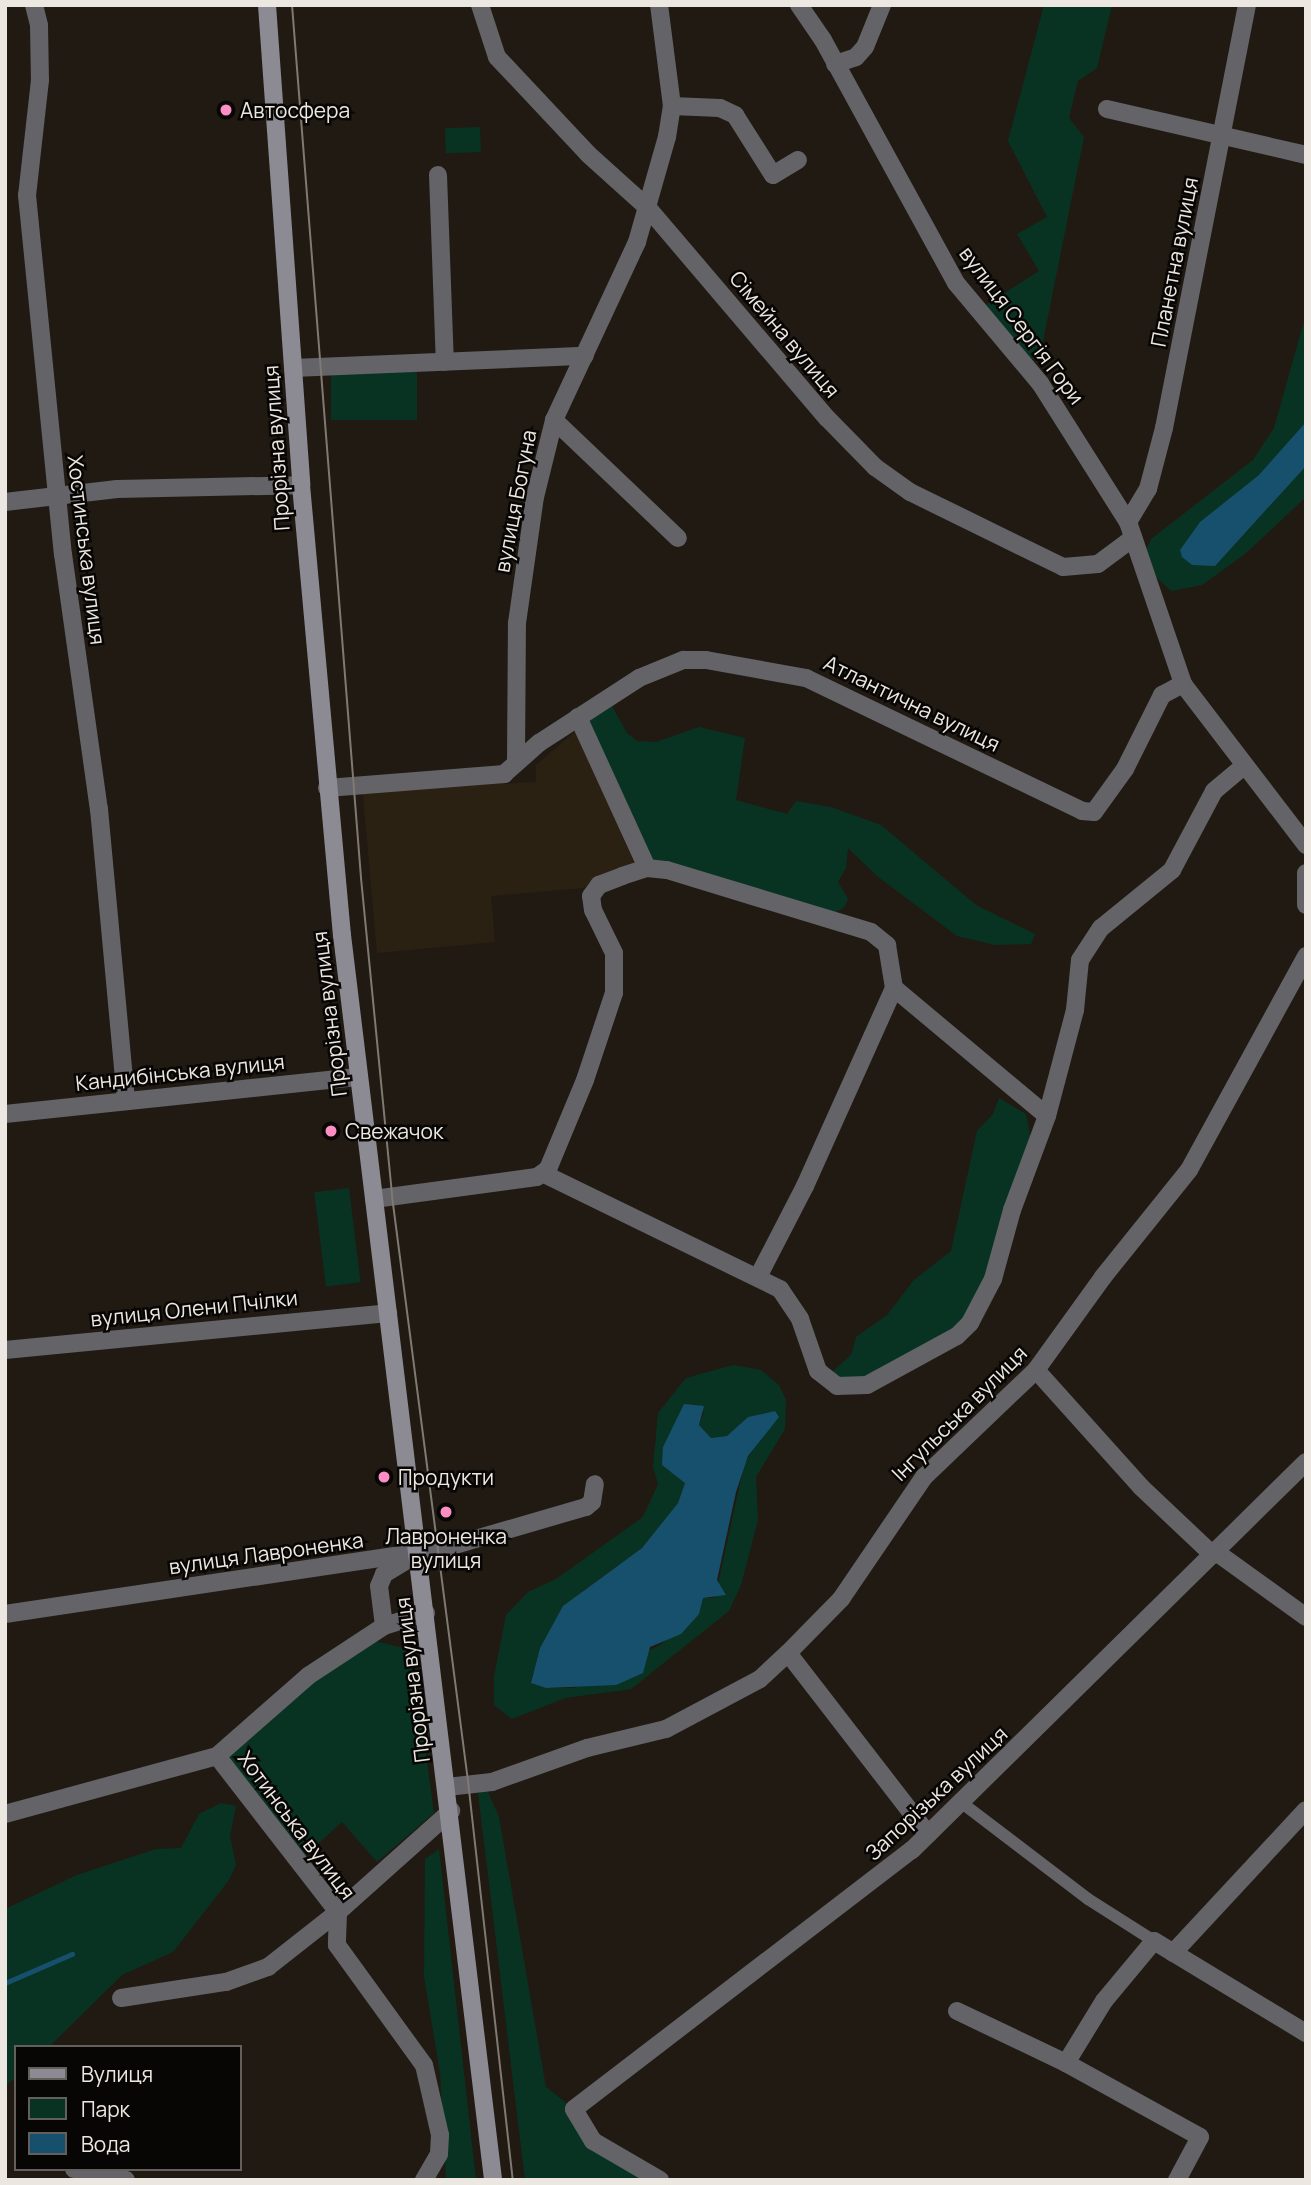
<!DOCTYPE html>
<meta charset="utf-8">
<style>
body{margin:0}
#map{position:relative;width:1311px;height:2185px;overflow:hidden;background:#211a12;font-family:Manrope,sans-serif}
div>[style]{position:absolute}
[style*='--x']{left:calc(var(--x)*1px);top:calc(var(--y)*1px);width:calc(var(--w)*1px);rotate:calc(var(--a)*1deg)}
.built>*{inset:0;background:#2b2113}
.green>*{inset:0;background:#083322;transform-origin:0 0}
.water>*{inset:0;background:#17506d}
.stream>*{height:4.5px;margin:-2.25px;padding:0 2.25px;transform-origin:2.25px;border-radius:2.25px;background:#17506d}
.pedestrian>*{height:12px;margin:-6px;padding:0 6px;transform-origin:6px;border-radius:6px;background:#636368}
.minor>*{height:18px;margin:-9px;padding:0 9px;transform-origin:9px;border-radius:9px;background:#636368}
.secondary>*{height:18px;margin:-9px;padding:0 9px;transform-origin:9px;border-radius:9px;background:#8c8b94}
.tram>*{height:2px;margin:-1px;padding:0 1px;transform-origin:1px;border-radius:1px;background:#7f7972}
.dots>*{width:19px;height:19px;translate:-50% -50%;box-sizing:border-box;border:4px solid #080604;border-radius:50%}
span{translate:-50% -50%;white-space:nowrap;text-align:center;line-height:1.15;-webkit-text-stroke:5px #080604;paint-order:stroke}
.poi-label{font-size:21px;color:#ece7e1}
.left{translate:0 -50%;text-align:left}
.street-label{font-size:21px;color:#ece7e1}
.frame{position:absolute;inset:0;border:7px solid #ece7e1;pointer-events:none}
.legend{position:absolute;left:14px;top:2045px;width:228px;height:126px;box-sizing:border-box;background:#080604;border:2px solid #63605c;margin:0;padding:9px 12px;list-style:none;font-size:21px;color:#ece7e1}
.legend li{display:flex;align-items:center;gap:14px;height:35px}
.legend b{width:35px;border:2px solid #63605c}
</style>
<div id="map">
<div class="built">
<i style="clip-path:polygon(576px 731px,636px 867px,583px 888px,491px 896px,495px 942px,377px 953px,362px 784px,504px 774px,505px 784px,536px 782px,536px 765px)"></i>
</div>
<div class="green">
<i style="clip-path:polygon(1044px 5px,1112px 5px,1097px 68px,1078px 81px,1069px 118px,1084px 137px,1039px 361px,1026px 357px,986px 305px,1039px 271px,1017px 234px,1047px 217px,1008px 141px)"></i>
<i style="left:480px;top:127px;width:25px;height:35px;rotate:88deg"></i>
<i style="clip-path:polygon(1306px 314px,1306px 497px,1245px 554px,1202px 585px,1171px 591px,1156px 577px,1146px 551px,1151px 539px,1253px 460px,1274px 428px)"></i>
<i style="left:417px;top:363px;width:57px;height:86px;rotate:90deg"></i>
<i style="clip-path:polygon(608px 699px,627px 733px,637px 741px,656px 742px,699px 727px,745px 738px,736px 800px,787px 814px,796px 801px,831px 807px,881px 825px,976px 905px,1035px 934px,1031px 944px,995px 945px,957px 936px,877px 876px,848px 848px,846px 868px,838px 882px,848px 899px,844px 908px,821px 919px,647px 868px,578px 717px)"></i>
<i style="clip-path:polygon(999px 1098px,1026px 1114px,1031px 1139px,980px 1296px,958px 1326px,874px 1378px,842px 1382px,832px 1372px,851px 1355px,856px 1337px,887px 1315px,914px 1280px,951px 1251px,977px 1131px,993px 1114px)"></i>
<i style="left:349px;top:1188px;width:95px;height:35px;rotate:83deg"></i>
<i style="clip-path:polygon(evenodd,733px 1365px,761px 1370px,779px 1385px,786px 1400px,785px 1429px,756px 1477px,758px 1520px,741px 1585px,729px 1611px,631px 1689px,565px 1698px,512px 1719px,494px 1705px,494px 1677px,506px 1615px,528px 1592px,556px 1579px,643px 1517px,658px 1484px,653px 1467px,658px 1413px,686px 1378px,733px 1365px,684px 1404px,704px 1412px,699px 1425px,711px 1438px,727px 1436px,748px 1417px,775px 1411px,744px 1465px,715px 1598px,703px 1598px,699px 1614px,660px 1645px,574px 1688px,546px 1688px,531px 1683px,540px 1648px,584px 1590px,642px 1548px,678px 1503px,685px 1483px,684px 1404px)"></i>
<i style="clip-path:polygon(367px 1639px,403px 1648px,413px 1660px,434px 1813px,377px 1862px,342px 1822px,300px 1860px,217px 1756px)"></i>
<i style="clip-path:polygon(484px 1783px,499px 1817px,546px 2087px,574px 2109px,580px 2121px,660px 2180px,525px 2180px,477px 1784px)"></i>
<i style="clip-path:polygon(221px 1803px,236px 1806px,230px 1836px,236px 1865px,229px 1880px,173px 1952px,122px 1975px,49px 2047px,16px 2047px,16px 2078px,5px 2085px,5px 1909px,77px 1875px,156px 1849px,181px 1848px,199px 1814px)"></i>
<i style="clip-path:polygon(439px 1849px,476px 2180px,446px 2180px,440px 2073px,424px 1977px,425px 1859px)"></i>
</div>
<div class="water">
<i style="clip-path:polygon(1306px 422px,1306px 466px,1264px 512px,1215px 566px,1192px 565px,1182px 557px,1180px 550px,1200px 522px,1259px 475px)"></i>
<i style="clip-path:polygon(684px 1404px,704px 1406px,699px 1425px,711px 1438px,727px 1436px,748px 1417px,775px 1411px,779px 1417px,748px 1456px,736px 1492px,717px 1580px,726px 1595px,703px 1598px,699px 1614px,681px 1634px,650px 1647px,643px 1673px,616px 1685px,546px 1688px,531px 1683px,540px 1648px,563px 1606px,642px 1548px,678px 1503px,685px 1483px,662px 1465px,663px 1447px)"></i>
</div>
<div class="stream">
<i style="--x:5;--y:1983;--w:73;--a:-23.4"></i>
</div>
<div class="pedestrian">
<i style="--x:962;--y:1803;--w:158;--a:37.3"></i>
<i style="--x:1088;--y:1899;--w:78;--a:32.5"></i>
</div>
<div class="minor">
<i style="--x:34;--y:5;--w:21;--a:76"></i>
<i style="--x:39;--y:25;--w:55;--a:89"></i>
<i style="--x:40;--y:80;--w:116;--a:96.4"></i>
<i style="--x:27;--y:195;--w:361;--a:84.3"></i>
<i style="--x:63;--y:554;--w:258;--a:82"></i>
<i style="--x:99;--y:809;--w:292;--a:84.7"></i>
<i style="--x:480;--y:5;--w:55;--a:71.9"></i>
<i style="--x:497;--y:57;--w:133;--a:46.8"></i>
<i style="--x:588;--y:154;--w:81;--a:42"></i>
<i style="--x:648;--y:208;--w:276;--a:49.6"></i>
<i style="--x:827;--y:418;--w:69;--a:45.6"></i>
<i style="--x:875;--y:467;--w:43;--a:35.5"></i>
<i style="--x:910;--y:492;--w:170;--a:26.1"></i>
<i style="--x:1063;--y:567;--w:35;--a:-5"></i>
<i style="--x:1098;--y:564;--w:44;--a:-36.6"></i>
<i style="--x:799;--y:5;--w:42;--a:55.6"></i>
<i style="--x:823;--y:40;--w:277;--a:61.3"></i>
<i style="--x:956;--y:283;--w:131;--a:50"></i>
<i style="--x:1040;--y:383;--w:165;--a:57.7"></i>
<i style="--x:1128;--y:522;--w:171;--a:71.2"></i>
<i style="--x:1183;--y:684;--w:203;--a:52.6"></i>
<i style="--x:835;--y:64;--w:22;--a:-18"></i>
<i style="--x:856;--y:57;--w:13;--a:-48"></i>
<i style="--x:865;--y:47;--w:45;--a:-68"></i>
<i style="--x:672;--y:106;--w:48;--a:2.4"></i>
<i style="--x:720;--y:108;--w:17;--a:25"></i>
<i style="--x:735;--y:115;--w:71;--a:57.7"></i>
<i style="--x:773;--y:175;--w:29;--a:-31"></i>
<i style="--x:1107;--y:109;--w:204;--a:13"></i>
<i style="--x:438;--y:175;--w:187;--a:87.9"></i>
<i style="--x:293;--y:368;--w:292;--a:-2.4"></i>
<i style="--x:554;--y:420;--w:171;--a:43.6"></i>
<i style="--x:5;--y:502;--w:113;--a:-6.6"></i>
<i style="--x:117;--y:489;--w:184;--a:-1.2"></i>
<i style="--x:1128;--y:522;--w:39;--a:-59"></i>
<i style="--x:1148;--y:489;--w:63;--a:-75.3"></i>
<i style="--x:1164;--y:428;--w:431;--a:-78.9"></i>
<i style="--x:578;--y:717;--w:166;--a:65.4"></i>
<i style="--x:516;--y:760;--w:137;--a:-89.6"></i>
<i style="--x:517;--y:623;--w:127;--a:-81.9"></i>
<i style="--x:535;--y:497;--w:79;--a:-76.1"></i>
<i style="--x:554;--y:420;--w:196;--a:-65"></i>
<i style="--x:637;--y:242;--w:109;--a:-74.1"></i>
<i style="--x:667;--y:137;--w:31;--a:-81"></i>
<i style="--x:672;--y:106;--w:102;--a:-97.3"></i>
<i style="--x:327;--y:788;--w:178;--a:-4.5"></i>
<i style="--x:504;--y:774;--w:47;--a:-41.5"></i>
<i style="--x:539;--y:743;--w:119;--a:-33"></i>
<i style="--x:639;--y:678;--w:48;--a:-22.2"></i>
<i style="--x:683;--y:660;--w:23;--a:0"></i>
<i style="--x:706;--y:660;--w:102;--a:10.2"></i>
<i style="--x:806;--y:678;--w:306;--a:25.7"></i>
<i style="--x:1082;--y:811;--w:12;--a:5"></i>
<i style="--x:1094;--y:812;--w:53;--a:-54.2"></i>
<i style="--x:1125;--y:769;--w:83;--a:-63.4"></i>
<i style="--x:1162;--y:695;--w:24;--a:-28"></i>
<i style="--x:1306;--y:873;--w:32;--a:90"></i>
<i style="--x:5;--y:1114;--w:356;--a:-6"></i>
<i style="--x:544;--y:1174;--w:263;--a:26"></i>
<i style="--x:780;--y:1289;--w:36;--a:56"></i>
<i style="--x:800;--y:1319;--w:55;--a:70.9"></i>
<i style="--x:818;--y:1371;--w:24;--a:38"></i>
<i style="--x:837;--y:1386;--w:30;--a:-2"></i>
<i style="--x:867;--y:1385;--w:102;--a:-28.6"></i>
<i style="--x:957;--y:1336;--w:18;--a:-45"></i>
<i style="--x:970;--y:1323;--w:50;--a:-62.4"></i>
<i style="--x:993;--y:1279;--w:72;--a:-74.6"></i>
<i style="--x:1012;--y:1210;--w:100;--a:-69.6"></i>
<i style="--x:1047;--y:1116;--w:110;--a:-75.2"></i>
<i style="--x:1075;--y:1010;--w:50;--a:-84.3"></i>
<i style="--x:1080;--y:960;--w:38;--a:-57"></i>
<i style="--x:1101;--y:928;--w:92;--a:-39.2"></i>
<i style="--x:1172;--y:870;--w:89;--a:-62"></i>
<i style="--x:1214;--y:791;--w:39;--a:-40"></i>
<i style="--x:374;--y:1199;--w:164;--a:-7.7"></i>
<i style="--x:537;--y:1177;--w:14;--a:-36"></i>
<i style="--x:548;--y:1169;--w:96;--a:-67.4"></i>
<i style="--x:585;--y:1080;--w:92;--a:-71.6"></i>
<i style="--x:614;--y:993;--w:40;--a:-90"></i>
<i style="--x:614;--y:953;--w:48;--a:-116"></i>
<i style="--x:593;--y:910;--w:14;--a:-98"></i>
<i style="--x:591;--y:896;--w:14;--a:-54"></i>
<i style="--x:599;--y:885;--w:25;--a:-21"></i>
<i style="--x:622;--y:876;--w:26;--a:-18"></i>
<i style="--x:647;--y:868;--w:20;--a:6"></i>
<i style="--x:667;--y:870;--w:213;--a:16.9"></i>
<i style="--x:871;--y:932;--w:21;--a:39"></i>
<i style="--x:887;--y:945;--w:44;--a:80.8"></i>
<i style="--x:758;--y:1277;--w:102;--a:-62.7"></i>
<i style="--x:805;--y:1186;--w:217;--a:-65.8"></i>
<i style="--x:894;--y:988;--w:199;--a:39.9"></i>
<i style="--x:5;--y:1350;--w:385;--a:-5.5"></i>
<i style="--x:1036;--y:1370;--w:157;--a:48.1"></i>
<i style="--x:1141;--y:1487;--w:99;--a:43.4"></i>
<i style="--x:1216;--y:1552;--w:111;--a:35.8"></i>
<i style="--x:5;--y:1614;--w:441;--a:-8.5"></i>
<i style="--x:441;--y:1549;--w:151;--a:-16.2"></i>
<i style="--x:586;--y:1507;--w:8;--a:-40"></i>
<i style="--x:592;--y:1502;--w:18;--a:-81"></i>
<i style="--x:384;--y:1626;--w:44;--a:-17.2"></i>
<i style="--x:788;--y:1653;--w:229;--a:52.3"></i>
<i style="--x:217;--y:1756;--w:197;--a:52.2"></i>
<i style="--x:338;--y:1912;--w:33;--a:92"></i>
<i style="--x:337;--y:1945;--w:148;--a:54.1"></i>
<i style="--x:424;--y:2065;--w:72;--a:77.1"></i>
<i style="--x:440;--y:2135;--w:19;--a:93"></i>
<i style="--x:439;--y:2154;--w:30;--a:120"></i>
<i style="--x:447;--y:1787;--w:45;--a:-6.3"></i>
<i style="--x:492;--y:1782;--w:101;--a:-19.7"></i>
<i style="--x:587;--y:1748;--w:81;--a:-13.5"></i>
<i style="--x:666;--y:1729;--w:106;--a:-28"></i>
<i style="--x:760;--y:1679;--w:38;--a:-43"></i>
<i style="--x:788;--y:1653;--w:76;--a:-45.5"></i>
<i style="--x:841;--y:1599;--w:148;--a:-55.8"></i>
<i style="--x:924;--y:1477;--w:155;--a:-43.7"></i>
<i style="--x:1036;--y:1370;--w:115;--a:-54.2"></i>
<i style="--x:1103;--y:1277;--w:137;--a:-51.2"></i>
<i style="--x:1189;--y:1170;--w:244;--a:-61.3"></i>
<i style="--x:5;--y:1814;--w:220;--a:-15.3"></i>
<i style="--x:217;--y:1756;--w:121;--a:-41.3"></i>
<i style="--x:308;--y:1676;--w:91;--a:-33.3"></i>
<i style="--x:384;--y:1626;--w:40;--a:-97.1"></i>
<i style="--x:379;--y:1586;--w:13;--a:-67"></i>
<i style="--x:384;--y:1574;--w:27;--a:-31"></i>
<i style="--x:1173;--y:1953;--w:195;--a:-47.1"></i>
<i style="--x:121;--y:1998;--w:106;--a:-8.7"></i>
<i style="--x:226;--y:1982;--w:45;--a:-19.7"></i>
<i style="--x:268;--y:1967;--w:89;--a:-38.2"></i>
<i style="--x:338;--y:1912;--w:152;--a:-41.8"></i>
<i style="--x:957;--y:2011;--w:121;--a:25.5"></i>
<i style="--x:1066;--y:2063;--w:153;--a:28.9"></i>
<i style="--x:1200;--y:2137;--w:49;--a:118.1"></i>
<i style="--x:1066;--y:2063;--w:73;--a:-58.5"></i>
<i style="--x:1104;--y:2001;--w:78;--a:-50.2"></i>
<i style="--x:1154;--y:1941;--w:178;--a:31.2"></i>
<i style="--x:74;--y:2169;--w:53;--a:11.9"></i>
<i style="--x:660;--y:2180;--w:78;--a:-149.8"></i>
<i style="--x:593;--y:2141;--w:37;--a:-121"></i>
<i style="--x:574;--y:2109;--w:426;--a:-37.5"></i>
<i style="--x:912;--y:1850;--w:553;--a:-44.56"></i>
</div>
<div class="secondary">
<i style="--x:267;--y:5;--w:481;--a:85.9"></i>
<i style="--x:301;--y:485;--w:452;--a:84.8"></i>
<i style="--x:342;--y:935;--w:1254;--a:83.08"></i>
</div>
<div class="tram">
<i style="--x:292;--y:5;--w:876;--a:85.48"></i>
<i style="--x:361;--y:878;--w:320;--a:84.4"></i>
<i style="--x:392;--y:1196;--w:590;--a:82.6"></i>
<i style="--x:468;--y:1781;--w:402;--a:83.6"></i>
</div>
<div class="dots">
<i style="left:226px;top:110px;background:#fb8fc4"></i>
<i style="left:331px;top:1131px;background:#fb8fc4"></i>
<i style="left:384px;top:1477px;background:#fb8fc4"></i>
<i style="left:446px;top:1512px;background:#fb8fc4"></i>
</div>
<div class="poi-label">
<span class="left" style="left:240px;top:110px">Автосфера</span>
<span class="left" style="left:345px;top:1131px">Свежачок</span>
<span class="left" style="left:398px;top:1477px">Продукти</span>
<span style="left:446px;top:1548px">Лавроненка<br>вулиця</span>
</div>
<div class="street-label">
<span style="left:1174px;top:262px;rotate:-79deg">Планетна вулиця</span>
<span style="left:1022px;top:325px;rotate:53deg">вулиця Сергія Гори</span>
<span style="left:785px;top:334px;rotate:50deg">Сімейна вулиця</span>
<span style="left:276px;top:448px;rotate:-94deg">Прорізна вулиця</span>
<span style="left:515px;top:501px;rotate:-79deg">вулиця Богуна</span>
<span style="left:87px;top:550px;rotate:83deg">Хостинська вулиця</span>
<span style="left:912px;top:703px;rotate:26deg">Атлантична вулиця</span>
<span style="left:329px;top:1014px;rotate:-97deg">Прорізна вулиця</span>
<span style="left:180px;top:1072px;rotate:-6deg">Кандибінська вулиця</span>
<span style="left:194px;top:1308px;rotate:-6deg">вулиця Олени Пчілки</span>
<span style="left:959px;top:1413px;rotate:-45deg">Інгульська вулиця</span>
<span style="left:266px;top:1553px;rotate:-8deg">вулиця Лавроненка</span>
<span style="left:412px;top:1680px;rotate:-97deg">Прорізна вулиця</span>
<span style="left:936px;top:1793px;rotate:-43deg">Запорізька вулиця</span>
<span style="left:297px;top:1825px;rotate:53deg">Хотинська вулиця</span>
</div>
<div class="frame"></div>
<ul class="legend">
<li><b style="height:9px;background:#8c8b94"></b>Вулиця</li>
<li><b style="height:19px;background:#083322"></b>Парк</li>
<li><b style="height:19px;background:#17506d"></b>Вода</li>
</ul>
</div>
